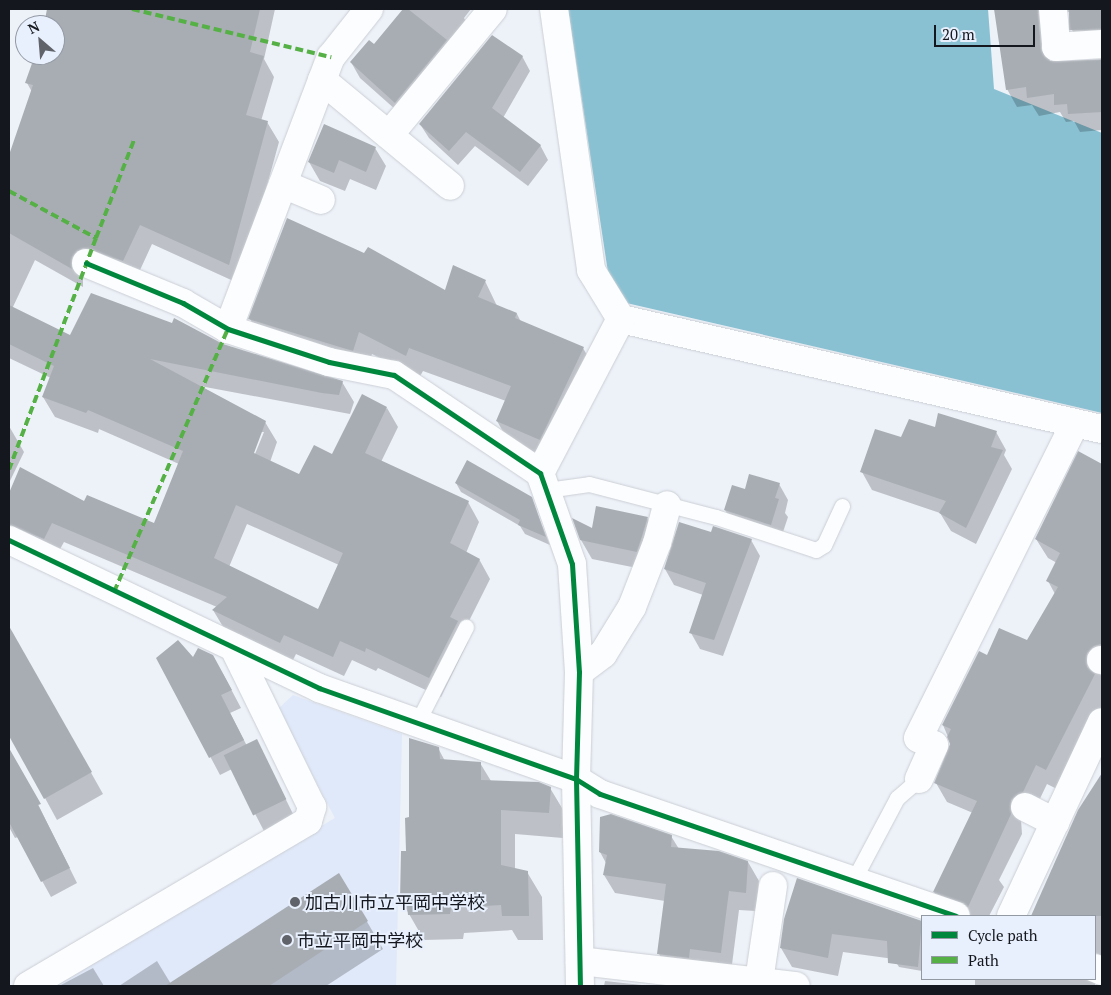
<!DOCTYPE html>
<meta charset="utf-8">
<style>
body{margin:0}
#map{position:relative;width:1111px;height:995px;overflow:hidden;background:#edf1f8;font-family:"PT Serif","Noto Sans JP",serif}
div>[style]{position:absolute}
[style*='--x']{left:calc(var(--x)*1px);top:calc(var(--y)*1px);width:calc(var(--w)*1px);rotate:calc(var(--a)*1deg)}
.built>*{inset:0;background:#e0e9f9}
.water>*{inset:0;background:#89c1d2}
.shadow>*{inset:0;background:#0003;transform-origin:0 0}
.building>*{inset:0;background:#a8adb3;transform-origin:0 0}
.roads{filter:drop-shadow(0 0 1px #cbcfd5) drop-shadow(0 0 1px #cbcfd5)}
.service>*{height:15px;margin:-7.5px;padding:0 7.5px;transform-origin:7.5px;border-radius:7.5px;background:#fcfdfe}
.minor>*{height:28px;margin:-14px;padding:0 14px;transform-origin:14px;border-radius:14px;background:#fcfdfe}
.quiet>*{height:4px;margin-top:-2px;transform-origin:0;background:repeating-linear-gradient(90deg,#55b145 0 8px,transparent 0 12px)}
.cycleway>*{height:5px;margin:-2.5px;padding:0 2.5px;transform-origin:2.5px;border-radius:2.5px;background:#00873e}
.dots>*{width:14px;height:14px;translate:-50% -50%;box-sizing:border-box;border:2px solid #e8f0fd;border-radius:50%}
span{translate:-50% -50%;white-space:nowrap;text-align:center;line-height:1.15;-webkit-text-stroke:4px #e8f0fd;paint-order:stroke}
.poi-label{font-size:18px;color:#14171d}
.left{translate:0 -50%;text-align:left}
.frame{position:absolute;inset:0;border:10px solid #14171d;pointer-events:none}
.legend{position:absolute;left:921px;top:915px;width:175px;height:65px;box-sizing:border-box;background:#e8f0fd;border:1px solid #9399a3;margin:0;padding:6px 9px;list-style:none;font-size:15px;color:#14171d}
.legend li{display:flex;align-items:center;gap:10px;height:25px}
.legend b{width:25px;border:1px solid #9399a3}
.north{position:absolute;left:15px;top:15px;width:50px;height:50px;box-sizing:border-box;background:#e8f0fd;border:1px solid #9399a3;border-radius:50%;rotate:333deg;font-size:14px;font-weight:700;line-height:20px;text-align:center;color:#14171d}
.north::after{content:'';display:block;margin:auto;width:18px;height:22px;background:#60636a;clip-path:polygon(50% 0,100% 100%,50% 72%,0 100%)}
.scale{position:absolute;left:934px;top:25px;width:101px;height:22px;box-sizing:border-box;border:2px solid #14171d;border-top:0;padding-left:6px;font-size:15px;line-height:18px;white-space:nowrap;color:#14171d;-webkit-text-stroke:4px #e8f0fd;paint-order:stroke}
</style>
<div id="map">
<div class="built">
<i style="clip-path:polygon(293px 695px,402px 734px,396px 986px,48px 986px,335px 818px,278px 709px)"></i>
</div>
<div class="water">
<i style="clip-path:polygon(568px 9px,988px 9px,994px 89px,1102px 133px,1102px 413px,622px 302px,609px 279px)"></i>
</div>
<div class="shadow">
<i style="clip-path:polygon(evenodd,48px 9px,275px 9px,264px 59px,274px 77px,261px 121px,267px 122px,279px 142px,240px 284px,152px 244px,135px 281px,95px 267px,83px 277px,83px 287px,35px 260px,12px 309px,71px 337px,222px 345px,342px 382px,354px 402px,350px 414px,200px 386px,265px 422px,277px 442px,270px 462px,299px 476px,333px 456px,387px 408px,398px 427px,381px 462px,468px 502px,479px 522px,466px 553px,479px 559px,490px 579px,463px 633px,468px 642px,441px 697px,378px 668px,376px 671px,352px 660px,344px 676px,296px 654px,292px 662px,225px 630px,213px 610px,217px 607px,64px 542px,55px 558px,9px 536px,9px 497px,20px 469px,85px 502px,155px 525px,179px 464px,99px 429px,98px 433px,55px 417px,43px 397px,51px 378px,9px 358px,9px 159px,32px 92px,27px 83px,37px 55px,55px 55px,55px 25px,45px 25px,48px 9px,261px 432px,264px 432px,253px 459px,251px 458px,261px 432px,48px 9px,247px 524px,339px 565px,319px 611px,229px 567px,247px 524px)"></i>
<i style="clip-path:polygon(404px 9px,471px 9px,464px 18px,474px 35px,405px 118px,360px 78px,351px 62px,374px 46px)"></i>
<i style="clip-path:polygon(996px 9px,1102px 9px,1102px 47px,1082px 48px,1072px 30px,1070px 12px,1055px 13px,1048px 21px,1050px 62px,1102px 59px,1102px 130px,1080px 132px,1074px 121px,1066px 122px,1060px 112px,1039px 116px,1032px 105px,1017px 107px,1007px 89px)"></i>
<i style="clip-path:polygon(522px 56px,530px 71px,503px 118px,540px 145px,548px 160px,528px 186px,475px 146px,458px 165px,429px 138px,420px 124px)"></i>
<i style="clip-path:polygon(375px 148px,386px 166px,376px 190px,350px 179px,345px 191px,320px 181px,309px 162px)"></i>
<i style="clip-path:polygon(485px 281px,497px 306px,517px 314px,521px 322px,583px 348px,596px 371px,553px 462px,510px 444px,497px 421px,506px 401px,423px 371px,419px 378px,372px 354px,366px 373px,263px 342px,250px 319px,445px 291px)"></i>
<i style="clip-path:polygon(9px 426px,24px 452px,9px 483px)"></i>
<i style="clip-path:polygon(936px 429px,996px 432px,1006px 450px,1004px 455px,1012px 469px,976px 544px,951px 531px,940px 513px,872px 490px,862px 472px,902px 438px)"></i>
<i style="clip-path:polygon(1079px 453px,1102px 466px,1102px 668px,1098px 673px,1102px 676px,1102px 731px,1057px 789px,1047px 784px,1034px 811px,1021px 820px,1022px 834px,999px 880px,1004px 887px,989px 916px,961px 916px,946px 911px,934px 892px,973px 813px,947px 802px,936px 783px,951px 744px,943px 725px,988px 657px,1027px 642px,1055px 594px,1048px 581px,1057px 563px,1048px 558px,1036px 539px)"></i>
<i style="clip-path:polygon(456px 483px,531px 498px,550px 545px,525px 534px,520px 526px,461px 492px)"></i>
<i style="clip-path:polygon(779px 484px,788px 500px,785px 513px,788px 517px,780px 541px,735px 526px,725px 510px,746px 491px)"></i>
<i style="clip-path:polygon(647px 518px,658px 537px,647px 570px,592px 559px,581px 540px)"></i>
<i style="clip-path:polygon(711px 534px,751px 540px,760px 556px,723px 656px,700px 649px,691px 633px,703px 595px,674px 585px,665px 569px)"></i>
<i style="clip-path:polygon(9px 627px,103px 794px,57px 820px,9px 732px)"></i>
<i style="clip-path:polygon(158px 658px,223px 674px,241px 708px,230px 713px,247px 746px,257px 741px,295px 818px,265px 833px,232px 769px,220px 775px)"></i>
<i style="clip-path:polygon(438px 748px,445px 761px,480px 763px,491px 781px,550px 788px,565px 813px,563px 838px,515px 834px,515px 869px,527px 872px,542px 897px,543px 940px,518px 940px,512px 930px,464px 933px,463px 939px,424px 940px,401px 900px,402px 852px,407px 852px,411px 819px)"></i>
<i style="clip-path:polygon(1102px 776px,1102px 973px,1095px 978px,1095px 916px,1032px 916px,1079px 810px)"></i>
<i style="clip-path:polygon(27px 782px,77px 883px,51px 897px,18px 837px,15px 838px,9px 827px,9px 792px)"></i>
<i style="clip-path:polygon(671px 836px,679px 849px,748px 862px,759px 881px,756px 911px,739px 910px,730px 980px,670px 973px,659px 954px,665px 901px,615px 893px,604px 875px,606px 863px,600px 852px)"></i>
<i style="clip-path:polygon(339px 874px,383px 949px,326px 986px,119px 986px,157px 961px,171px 984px)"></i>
<i style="clip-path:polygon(798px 880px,922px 922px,922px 971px,899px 967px,894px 959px,843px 952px,838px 976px,792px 967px,781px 948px)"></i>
<i style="clip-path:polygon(93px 968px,104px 986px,59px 986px)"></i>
<i style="left:975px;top:979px;width:120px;height:8px"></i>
<i style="clip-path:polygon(605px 981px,651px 986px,604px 986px)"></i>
</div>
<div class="building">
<i style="clip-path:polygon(47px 9px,260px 9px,250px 52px,264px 56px,246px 115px,268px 121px,229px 265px,140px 225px,123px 261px,83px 248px,72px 257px,72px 269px,9px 233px,9px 155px,33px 85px,25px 83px,35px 55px,55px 55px,55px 25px,44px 25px)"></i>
<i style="clip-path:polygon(403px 9px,408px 9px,447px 40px,395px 103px,350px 62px,369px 40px,374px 44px)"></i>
<i style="clip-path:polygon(994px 9px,1038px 9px,1041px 49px,1050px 61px,1102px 60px,1102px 112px,1068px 114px,1067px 104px,1054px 105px,1054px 94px,1027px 98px,1026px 87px,1006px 90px)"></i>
<i style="left:1069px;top:9px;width:33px;height:21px"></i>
<i style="clip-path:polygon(492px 35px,523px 56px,492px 108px,541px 145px,520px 172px,466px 132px,449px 151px,419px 124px)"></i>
<i style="clip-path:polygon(324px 124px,376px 147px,366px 172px,339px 160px,334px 173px,308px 162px)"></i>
<i style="clip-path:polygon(287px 218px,364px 253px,368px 247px,445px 290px,453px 265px,486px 280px,478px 297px,517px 313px,515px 318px,584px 347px,540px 440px,496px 421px,511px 386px,409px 348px,406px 356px,359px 332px,353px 351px,248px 319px)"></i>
<i style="clip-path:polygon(evenodd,91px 293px,172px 323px,174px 318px,223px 344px,343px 381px,339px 395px,322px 393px,150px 359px,266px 421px,254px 453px,299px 474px,314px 445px,332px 454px,362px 394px,387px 407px,365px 453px,469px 501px,450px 543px,480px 559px,450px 617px,458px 621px,429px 678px,366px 648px,365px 652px,340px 641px,333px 657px,284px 635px,280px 643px,212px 610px,227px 597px,52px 523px,44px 539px,9px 525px,9px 493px,20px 467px,84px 501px,87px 495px,154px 523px,183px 451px,88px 410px,86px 413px,42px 397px,54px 366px,9px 344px,9px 305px,70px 335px,91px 293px,236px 505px,343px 553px,318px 609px,214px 558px,236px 505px)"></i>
<i style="clip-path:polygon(938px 413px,997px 431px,991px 447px,1003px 450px,966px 528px,939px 513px,946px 501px,860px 472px,875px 429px,901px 437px,909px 419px,935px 427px)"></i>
<i style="clip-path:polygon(1078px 451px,1102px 464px,1102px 644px,1094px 646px,1087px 653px,1087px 667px,1095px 674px,1046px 770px,1036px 765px,1023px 792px,1011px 800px,1011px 814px,968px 907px,933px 892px,977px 801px,934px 783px,950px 744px,947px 737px,951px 729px,942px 725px,979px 651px,987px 655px,999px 628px,1027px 640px,1058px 587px,1046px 581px,1060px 553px,1035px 539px)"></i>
<i style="clip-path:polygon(467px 460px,532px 497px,546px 537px,518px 525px,520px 520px,455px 483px)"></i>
<i style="clip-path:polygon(749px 474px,780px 483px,775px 498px,779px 499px,771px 525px,724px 510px,732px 485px,745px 489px)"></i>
<i style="clip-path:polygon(596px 506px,648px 517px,637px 552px,580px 540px,572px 518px,592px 528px)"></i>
<i style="clip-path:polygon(679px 522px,711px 532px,713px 526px,752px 539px,714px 640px,689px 633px,706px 583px,664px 569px)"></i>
<i style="clip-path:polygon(9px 626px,92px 772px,44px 799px,9px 736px)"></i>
<i style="clip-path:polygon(178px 640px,193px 657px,198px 648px,213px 655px,232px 690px,221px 695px,244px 740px,209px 758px,156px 658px)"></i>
<i style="clip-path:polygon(409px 738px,439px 747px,440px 759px,481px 762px,481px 780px,539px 782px,551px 787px,549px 813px,501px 810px,501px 865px,528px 871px,529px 916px,502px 916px,501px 905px,451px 908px,450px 914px,408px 915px,406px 896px,400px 900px,401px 851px,406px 851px,405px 818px,409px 817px)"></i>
<i style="left:257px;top:739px;width:67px;height:37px;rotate:64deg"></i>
<i style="clip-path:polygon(9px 748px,41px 804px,38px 805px,70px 868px,41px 882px,9px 822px)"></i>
<i style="clip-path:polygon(1102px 773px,1102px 916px,1031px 916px,1078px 810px)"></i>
<i style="clip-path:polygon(611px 814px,672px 835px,671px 847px,719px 851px,748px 861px,746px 893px,729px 891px,721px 953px,690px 949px,689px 958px,657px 954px,666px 884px,603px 875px,607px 855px,599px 852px,600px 817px)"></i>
<i style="clip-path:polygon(339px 873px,368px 921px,269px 986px,165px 986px)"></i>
<i style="clip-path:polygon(797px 878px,922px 921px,918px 967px,888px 963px,887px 941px,832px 934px,828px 958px,780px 948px,784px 919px)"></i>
</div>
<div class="roads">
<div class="service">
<i style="--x:547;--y:490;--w:42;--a:-8.1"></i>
<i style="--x:589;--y:484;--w:131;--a:14.6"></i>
<i style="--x:716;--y:517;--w:105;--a:18.3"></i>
<i style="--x:816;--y:550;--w:9;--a:-32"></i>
<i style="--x:824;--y:545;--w:43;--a:-65.2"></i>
<i style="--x:417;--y:723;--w:108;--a:-63"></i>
<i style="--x:853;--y:881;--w:94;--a:-62.1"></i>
<i style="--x:897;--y:798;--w:29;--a:-41"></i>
</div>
<div class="minor">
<i style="--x:554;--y:9;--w:264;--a:81.9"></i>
<i style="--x:591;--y:270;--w:57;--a:58.5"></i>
<i style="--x:621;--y:319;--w:493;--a:12.9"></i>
<i style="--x:1053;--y:9;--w:38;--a:85"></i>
<i style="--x:1056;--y:47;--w:46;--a:-3.7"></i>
<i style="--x:322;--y:80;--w:166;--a:39.6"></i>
<i style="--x:389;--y:135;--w:163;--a:-50.5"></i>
<i style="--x:283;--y:184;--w:41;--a:22.8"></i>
<i style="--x:86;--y:263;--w:105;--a:22.4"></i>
<i style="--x:183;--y:303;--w:52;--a:30"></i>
<i style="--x:228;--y:329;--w:106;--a:18.1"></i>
<i style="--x:329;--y:362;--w:66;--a:11.3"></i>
<i style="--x:394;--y:375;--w:176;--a:33.9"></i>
<i style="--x:540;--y:473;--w:96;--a:70.6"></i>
<i style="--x:572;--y:564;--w:108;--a:86.3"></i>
<i style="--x:579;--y:672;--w:107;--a:91.6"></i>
<i style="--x:576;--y:779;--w:207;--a:88.9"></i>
<i style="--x:228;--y:329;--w:291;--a:-69.3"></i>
<i style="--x:331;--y:57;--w:61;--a:-51.6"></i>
<i style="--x:540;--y:473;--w:174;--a:-62.3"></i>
<i style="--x:9;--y:540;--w:344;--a:25.5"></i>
<i style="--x:319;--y:688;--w:273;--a:19.5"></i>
<i style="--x:576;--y:779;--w:28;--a:32"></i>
<i style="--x:600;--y:794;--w:376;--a:18.9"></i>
<i style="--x:1101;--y:660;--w:1;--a:0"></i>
<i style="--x:579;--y:672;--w:30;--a:-37"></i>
<i style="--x:603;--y:654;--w:55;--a:-58.3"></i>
<i style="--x:632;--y:607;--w:69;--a:-68.7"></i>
<i style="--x:657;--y:543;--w:39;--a:-75"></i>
<i style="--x:919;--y:779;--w:37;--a:-66"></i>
<i style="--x:934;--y:745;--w:17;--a:-156"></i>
<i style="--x:918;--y:738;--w:352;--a:-63.5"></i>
<i style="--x:1025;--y:807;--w:34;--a:27"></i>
<i style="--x:1011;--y:916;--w:214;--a:-64.9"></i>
<i style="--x:580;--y:961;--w:217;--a:6.6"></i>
<i style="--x:1095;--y:968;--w:8;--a:23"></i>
<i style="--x:759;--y:981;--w:96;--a:-81.6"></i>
<i style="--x:28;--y:986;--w:325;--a:-30.5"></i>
<i style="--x:308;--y:821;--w:15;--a:-74"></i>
<i style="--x:312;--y:807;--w:177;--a:-116.1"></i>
</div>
</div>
<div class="quiet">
<i style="--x:132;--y:9;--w:205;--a:13.6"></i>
<i style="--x:9;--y:191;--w:99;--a:28.4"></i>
<i style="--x:96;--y:238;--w:247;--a:110.6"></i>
<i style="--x:96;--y:238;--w:105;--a:-68.8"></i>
<i style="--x:114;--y:592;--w:287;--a:-66.6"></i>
</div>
<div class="cycleway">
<i style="--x:86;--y:263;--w:105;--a:22.4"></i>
<i style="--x:183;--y:303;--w:52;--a:30"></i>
<i style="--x:228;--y:329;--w:106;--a:18.1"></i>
<i style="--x:329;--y:362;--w:66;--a:11.3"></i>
<i style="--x:394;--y:375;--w:176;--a:33.9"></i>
<i style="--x:540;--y:473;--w:96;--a:70.6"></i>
<i style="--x:572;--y:564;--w:108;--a:86.3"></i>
<i style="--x:579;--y:672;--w:107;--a:91.6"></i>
<i style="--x:576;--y:779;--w:207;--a:88.9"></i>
<i style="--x:9;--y:540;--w:344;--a:25.5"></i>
<i style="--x:319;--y:688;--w:273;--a:19.5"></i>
<i style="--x:576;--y:779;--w:28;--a:32"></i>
<i style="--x:600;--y:794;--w:376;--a:18.9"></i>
</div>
<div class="dots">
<i style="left:295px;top:902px;background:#60636a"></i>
<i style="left:287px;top:940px;background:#60636a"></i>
</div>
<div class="poi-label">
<span class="left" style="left:305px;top:902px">加古川市立平岡中学校</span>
<span class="left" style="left:297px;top:940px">市立平岡中学校</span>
</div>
<div class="frame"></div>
<ul class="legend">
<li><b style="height:6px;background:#00873e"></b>Cycle path</li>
<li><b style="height:6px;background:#55b145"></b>Path</li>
</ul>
<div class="north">N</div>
<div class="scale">20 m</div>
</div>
